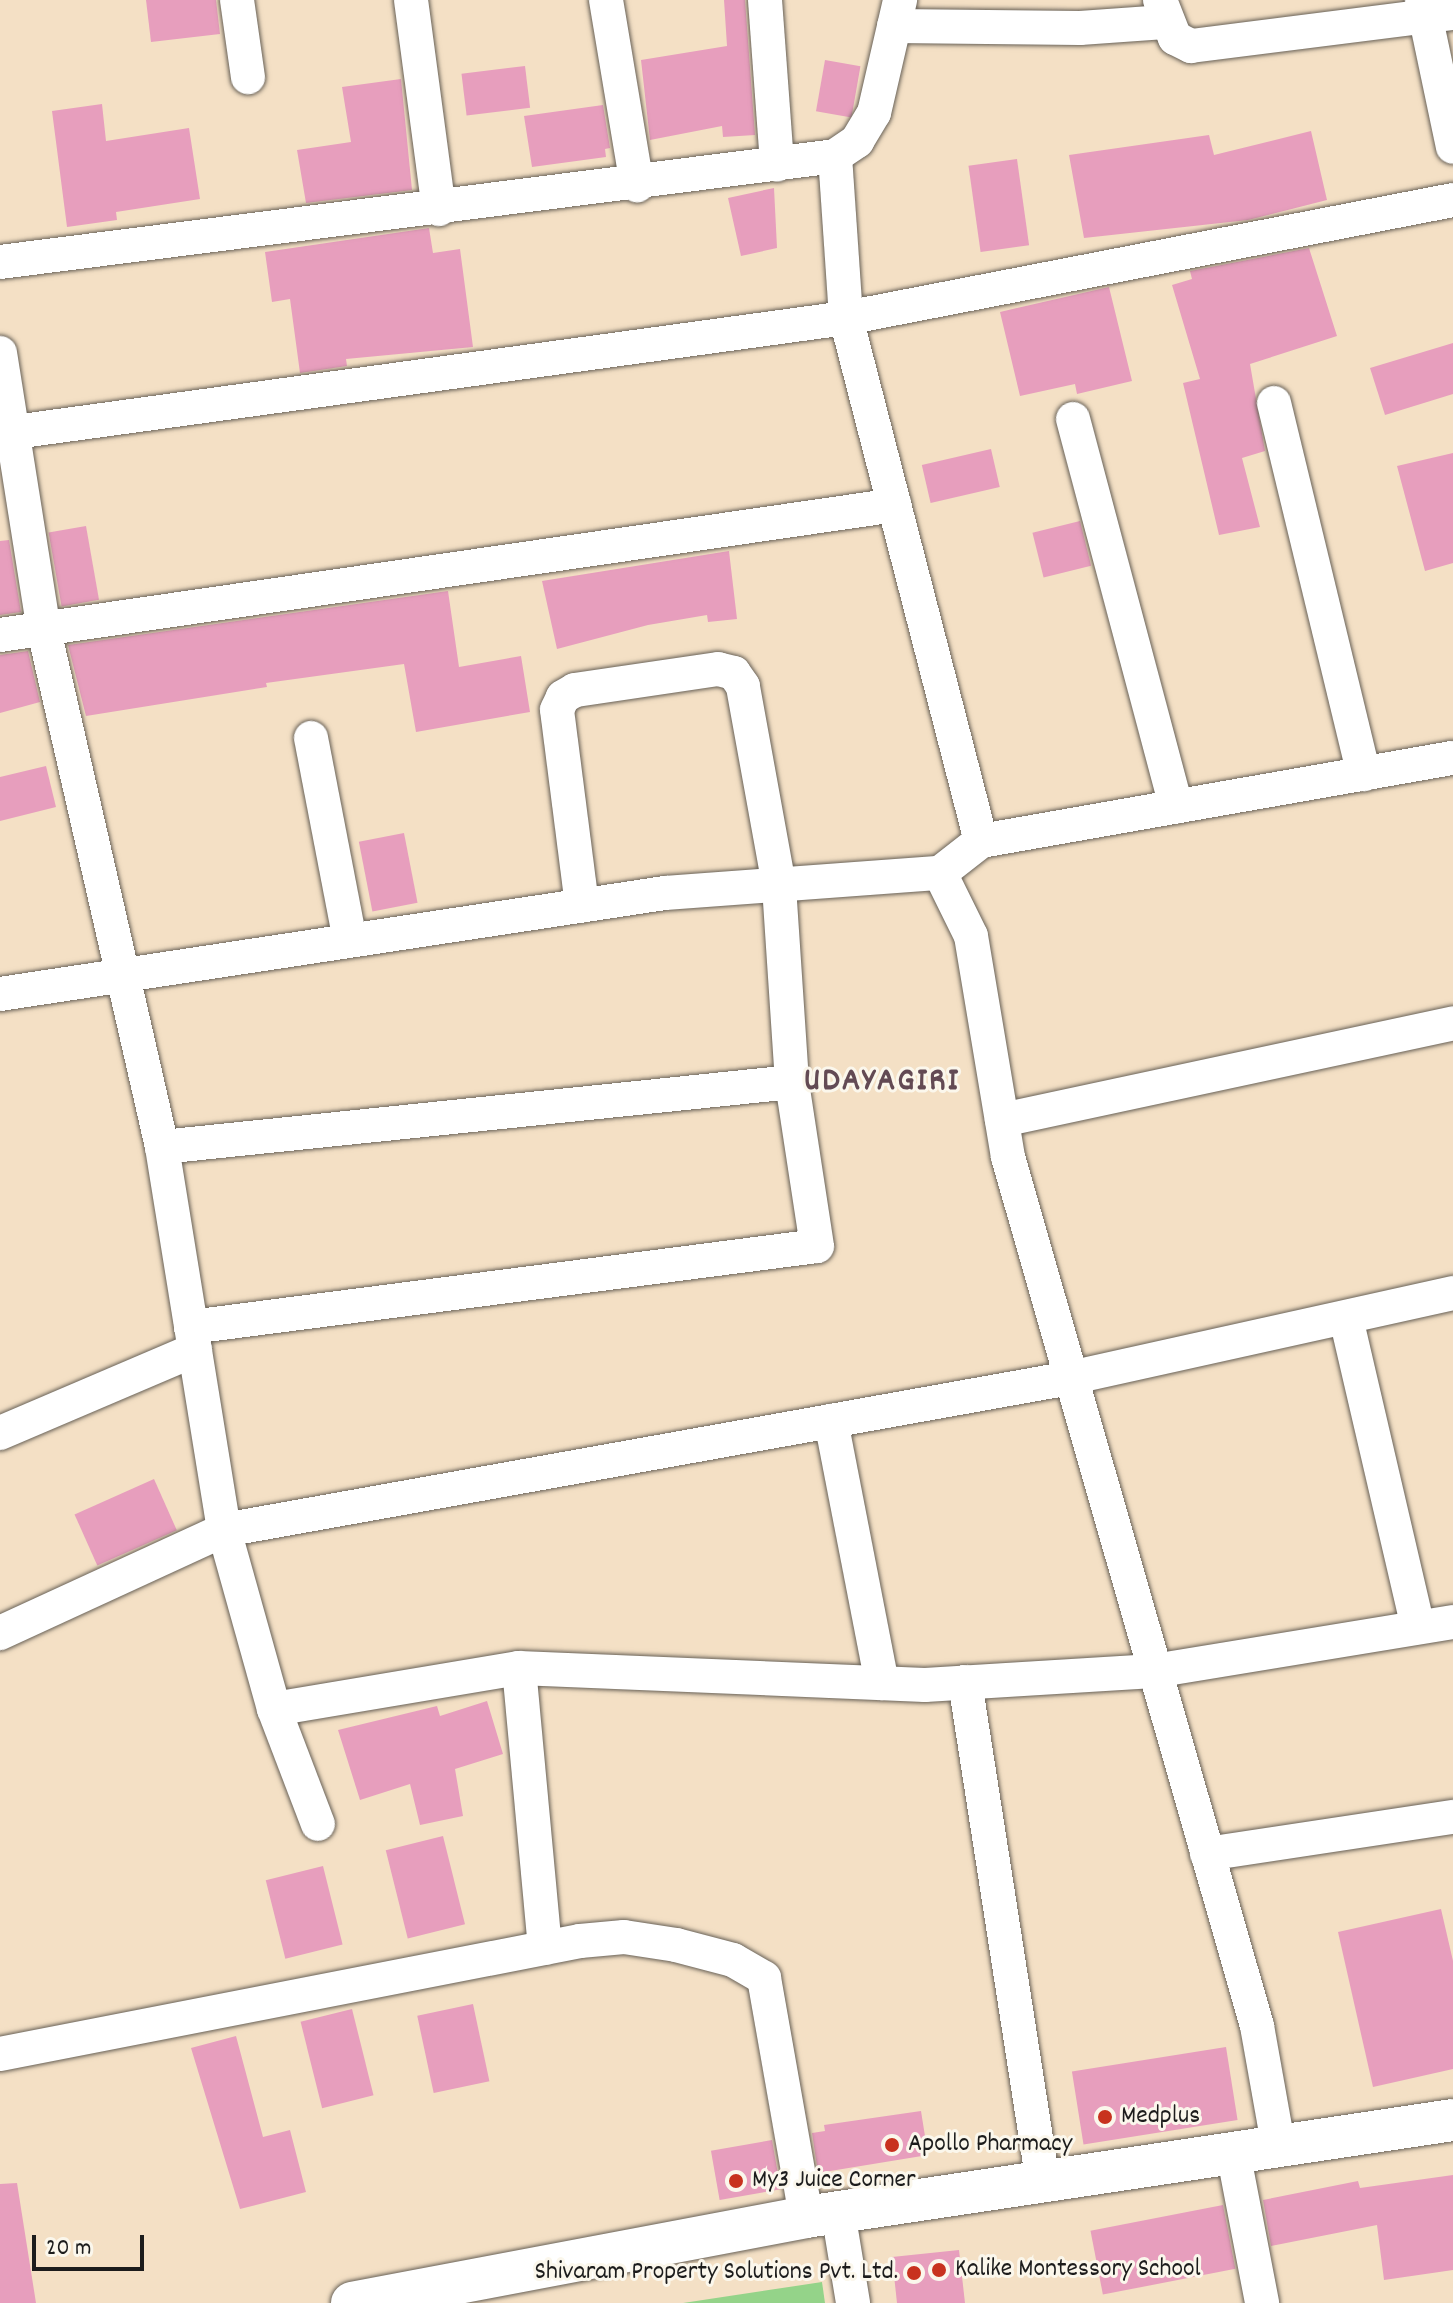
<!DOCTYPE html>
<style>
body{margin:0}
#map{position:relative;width:1453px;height:2303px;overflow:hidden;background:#f4e0c5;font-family:Dekko,sans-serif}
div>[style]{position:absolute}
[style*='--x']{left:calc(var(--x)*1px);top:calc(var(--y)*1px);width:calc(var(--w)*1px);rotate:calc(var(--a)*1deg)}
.green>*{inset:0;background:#94d389}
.building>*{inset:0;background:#e79ebd;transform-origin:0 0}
.roads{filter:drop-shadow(0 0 2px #686157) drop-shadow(0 0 2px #686157)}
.minor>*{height:34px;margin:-17px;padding:0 17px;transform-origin:17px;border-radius:17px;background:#fff}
.tertiary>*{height:42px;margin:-21px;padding:0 21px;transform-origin:21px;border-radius:21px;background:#fff}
.dots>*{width:22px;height:22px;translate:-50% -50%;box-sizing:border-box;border:4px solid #fbf7ec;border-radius:50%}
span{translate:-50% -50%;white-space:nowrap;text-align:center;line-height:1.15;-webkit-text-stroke:6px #fbf7ec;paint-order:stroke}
.poi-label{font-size:26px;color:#1c1c1c}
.left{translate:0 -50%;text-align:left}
.right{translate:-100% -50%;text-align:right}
.district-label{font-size:34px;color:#634a54;font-weight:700;letter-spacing:2px}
.scale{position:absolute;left:32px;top:2235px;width:112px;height:36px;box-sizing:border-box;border:4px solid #1c1c1c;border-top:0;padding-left:10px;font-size:24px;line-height:28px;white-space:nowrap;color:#1c1c1c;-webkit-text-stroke:6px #fbf7ec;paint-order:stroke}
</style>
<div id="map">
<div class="green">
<i style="clip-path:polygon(822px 2282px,825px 2303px,683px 2303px)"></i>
</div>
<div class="building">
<i style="clip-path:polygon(146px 0,216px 0,220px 34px,151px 42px)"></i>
<i style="clip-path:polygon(724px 0,745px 0,755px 135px,723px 137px,722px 126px,650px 140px,641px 60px,727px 46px)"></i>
<i style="left:825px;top:60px;width:36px;height:52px;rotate:10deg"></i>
<i style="left:525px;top:66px;width:42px;height:64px;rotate:83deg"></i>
<i style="clip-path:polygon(401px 79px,412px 190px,306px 203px,297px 150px,351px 142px,342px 87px)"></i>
<i style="clip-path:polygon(102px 104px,106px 141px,189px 128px,200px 199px,116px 212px,117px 220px,67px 227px,52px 111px)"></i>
<i style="clip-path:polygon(603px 105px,610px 148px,605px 149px,606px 157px,532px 167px,524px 116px)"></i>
<i style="clip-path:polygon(1311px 131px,1327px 200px,1248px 220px,1084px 238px,1069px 155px,1209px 135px,1214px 155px)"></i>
<i style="left:1017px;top:159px;width:87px;height:49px;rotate:82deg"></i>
<i style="clip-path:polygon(774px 188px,777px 248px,741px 256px,728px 198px)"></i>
<i style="clip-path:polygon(429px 228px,433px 253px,460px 249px,473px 347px,346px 359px,347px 366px,300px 373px,290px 299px,272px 302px,265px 252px)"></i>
<i style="clip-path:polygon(1309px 248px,1337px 336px,1250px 364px,1265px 451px,1242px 458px,1260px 527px,1219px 535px,1183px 383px,1200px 379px,1172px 285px,1192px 279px,1190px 271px)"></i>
<i style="clip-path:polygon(1109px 287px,1132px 381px,1077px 394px,1075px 384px,1020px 396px,1000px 312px)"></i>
<i style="clip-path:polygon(1453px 343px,1453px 394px,1385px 415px,1370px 368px)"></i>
<i style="left:991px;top:449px;width:39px;height:71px;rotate:77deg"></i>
<i style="clip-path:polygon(1453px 453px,1453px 563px,1425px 571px,1397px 466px)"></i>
<i style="left:1080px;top:521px;width:46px;height:49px;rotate:76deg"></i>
<i style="left:86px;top:526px;width:75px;height:38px;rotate:80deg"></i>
<i style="clip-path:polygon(9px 540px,21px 612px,0 615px,0 541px)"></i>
<i style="clip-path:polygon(729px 551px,737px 619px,708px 622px,707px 615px,648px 625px,557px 649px,542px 581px)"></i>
<i style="clip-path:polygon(448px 591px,459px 667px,521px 656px,530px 712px,416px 732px,404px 664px,266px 683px,267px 687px,86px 716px,68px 645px)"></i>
<i style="clip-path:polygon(28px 651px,40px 702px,0 713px,0 655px)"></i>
<i style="clip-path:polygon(46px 766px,56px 807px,0 821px,0 777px)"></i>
<i style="left:404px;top:833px;width:71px;height:46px;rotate:79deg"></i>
<i style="left:154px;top:1479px;width:56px;height:87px;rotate:66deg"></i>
<i style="clip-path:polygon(487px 1701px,503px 1754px,455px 1769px,463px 1816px,420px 1825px,410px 1784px,360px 1800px,338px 1730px,437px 1706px,440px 1716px)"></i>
<i style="left:443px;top:1836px;width:91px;height:59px;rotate:76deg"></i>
<i style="left:323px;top:1866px;width:81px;height:59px;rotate:76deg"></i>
<i style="clip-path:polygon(1441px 1909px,1453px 1961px,1453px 2069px,1373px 2087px,1338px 1932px)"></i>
<i style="left:473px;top:2004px;width:79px;height:57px;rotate:78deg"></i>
<i style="left:352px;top:2009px;width:89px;height:53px;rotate:76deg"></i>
<i style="clip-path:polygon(236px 2036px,263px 2137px,290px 2130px,306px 2192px,240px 2209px,191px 2048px)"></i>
<i style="left:1226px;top:2047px;width:74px;height:156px;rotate:81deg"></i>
<i style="clip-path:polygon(921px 2111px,928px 2155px,818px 2173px,812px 2133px,825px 2131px,824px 2125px)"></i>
<i style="left:772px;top:2140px;width:50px;height:62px;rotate:80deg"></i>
<i style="clip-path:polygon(1453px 2175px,1453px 2270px,1384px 2280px,1377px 2225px,1271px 2246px,1263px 2200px,1358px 2181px,1360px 2188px)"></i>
<i style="clip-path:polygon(17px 2183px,36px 2303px,0 2303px,0 2184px)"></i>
<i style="left:1223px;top:2205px;width:65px;height:135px;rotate:79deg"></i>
<i style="clip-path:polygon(959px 2250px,965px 2303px,897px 2303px,892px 2257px)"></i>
</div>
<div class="roads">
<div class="minor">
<i style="--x:237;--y:0;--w:78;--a:81.9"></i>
<i style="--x:411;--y:0;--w:211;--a:82.4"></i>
<i style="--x:606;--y:0;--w:188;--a:80.5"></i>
<i style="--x:765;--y:0;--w:165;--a:85.8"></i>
<i style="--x:1160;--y:0;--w:41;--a:68.5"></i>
<i style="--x:1175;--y:38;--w:18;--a:27"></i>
<i style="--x:1191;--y:46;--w:264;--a:-7.2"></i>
<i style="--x:1422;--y:0;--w:150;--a:78.1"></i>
<i style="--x:894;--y:26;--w:186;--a:0.6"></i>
<i style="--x:1080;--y:28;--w:85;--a:-4"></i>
<i style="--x:835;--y:156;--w:162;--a:86.1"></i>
<i style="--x:846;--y:318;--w:618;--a:-11"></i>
<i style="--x:0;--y:262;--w:842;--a:-7.23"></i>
<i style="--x:835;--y:156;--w:27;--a:-34"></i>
<i style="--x:857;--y:141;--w:33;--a:-59"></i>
<i style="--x:874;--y:113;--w:116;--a:-77"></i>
<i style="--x:0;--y:353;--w:276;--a:81"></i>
<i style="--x:43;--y:626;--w:534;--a:77.13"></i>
<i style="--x:162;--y:1147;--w:388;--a:80.8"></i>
<i style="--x:224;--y:1530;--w:247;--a:155.3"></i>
<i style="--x:1274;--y:403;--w:382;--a:76.4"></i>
<i style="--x:1073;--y:419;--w:401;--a:75.1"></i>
<i style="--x:0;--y:434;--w:854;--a:-7.81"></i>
<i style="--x:846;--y:318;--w:540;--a:75.53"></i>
<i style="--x:981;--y:841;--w:479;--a:-10"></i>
<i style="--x:0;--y:635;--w:904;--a:-8.26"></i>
<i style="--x:311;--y:738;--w:206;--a:79.1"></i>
<i style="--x:940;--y:873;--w:70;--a:63.8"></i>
<i style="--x:971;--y:936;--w:224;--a:80.5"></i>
<i style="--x:1008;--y:1157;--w:904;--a:74.01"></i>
<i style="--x:1257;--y:2026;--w:125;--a:79.9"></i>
<i style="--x:0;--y:994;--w:673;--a:-8.64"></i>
<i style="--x:665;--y:893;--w:276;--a:-4.2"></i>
<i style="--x:940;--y:873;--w:52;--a:-38"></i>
<i style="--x:1002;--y:1120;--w:461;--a:-12.1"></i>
<i style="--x:162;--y:1147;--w:633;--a:-5.89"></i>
<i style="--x:792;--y:1082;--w:197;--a:-93.8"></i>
<i style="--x:779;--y:885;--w:202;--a:-100.3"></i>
<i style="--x:743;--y:686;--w:16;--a:-125"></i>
<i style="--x:734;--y:673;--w:16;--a:-166"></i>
<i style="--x:718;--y:669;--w:145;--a:171.6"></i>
<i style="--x:575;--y:690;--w:14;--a:150"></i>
<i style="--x:563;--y:697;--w:14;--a:115"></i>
<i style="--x:557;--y:710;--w:197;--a:82.7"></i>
<i style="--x:1453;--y:1293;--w:392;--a:167.5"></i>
<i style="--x:1070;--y:1378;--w:860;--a:169.81"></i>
<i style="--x:224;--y:1530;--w:186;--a:74.4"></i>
<i style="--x:274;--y:1709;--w:248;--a:-9.5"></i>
<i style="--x:519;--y:1668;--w:406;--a:2.4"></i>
<i style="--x:925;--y:1685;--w:229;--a:-3.5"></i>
<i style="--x:1154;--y:1671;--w:303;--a:-9.3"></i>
<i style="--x:1346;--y:1318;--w:317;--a:76.9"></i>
<i style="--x:191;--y:1327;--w:631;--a:-7.37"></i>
<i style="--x:817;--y:1246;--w:166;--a:-98.7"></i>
<i style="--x:831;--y:1421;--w:267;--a:79"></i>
<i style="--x:0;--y:1433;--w:212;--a:-23.1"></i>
<i style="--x:519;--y:1668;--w:281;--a:84.7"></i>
<i style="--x:965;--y:1682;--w:507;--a:81.15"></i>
<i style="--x:274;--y:1709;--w:123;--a:69.1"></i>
<i style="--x:1207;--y:1854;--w:249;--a:-8.6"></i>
<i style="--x:0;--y:2054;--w:591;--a:-11.02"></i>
<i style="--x:580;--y:1941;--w:44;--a:-5.2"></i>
<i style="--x:624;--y:1937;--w:53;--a:8.7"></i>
<i style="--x:676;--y:1945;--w:59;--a:14.7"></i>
<i style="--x:733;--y:1960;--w:36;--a:30"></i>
<i style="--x:764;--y:1978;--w:243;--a:80"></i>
<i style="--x:1234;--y:2157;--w:149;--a:79.1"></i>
<i style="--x:838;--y:2212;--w:92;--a:80.6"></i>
</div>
<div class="tertiary">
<i style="--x:352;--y:2303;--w:462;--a:-10.7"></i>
<i style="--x:806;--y:2217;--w:654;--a:-8.53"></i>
</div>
</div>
<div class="dots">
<i style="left:1105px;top:2117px;background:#c8321e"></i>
<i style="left:892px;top:2145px;background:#c8321e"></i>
<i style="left:736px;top:2181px;background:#c8321e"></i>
<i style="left:939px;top:2270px;background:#c8321e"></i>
<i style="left:914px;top:2273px;background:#c8321e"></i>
</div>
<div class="poi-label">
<span class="left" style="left:1121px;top:2117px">Medplus</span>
<span class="left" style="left:908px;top:2145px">Apollo Pharmacy</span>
<span class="left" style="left:752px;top:2181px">My3 Juice Corner</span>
<span class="left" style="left:955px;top:2270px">Kalike Montessory School</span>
<span class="right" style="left:898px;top:2273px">Shivaram Property Solutions Pvt. Ltd.</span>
</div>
<div class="district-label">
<span style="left:882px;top:1083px">UDAYAGIRI</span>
</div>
<div class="scale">20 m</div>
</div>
